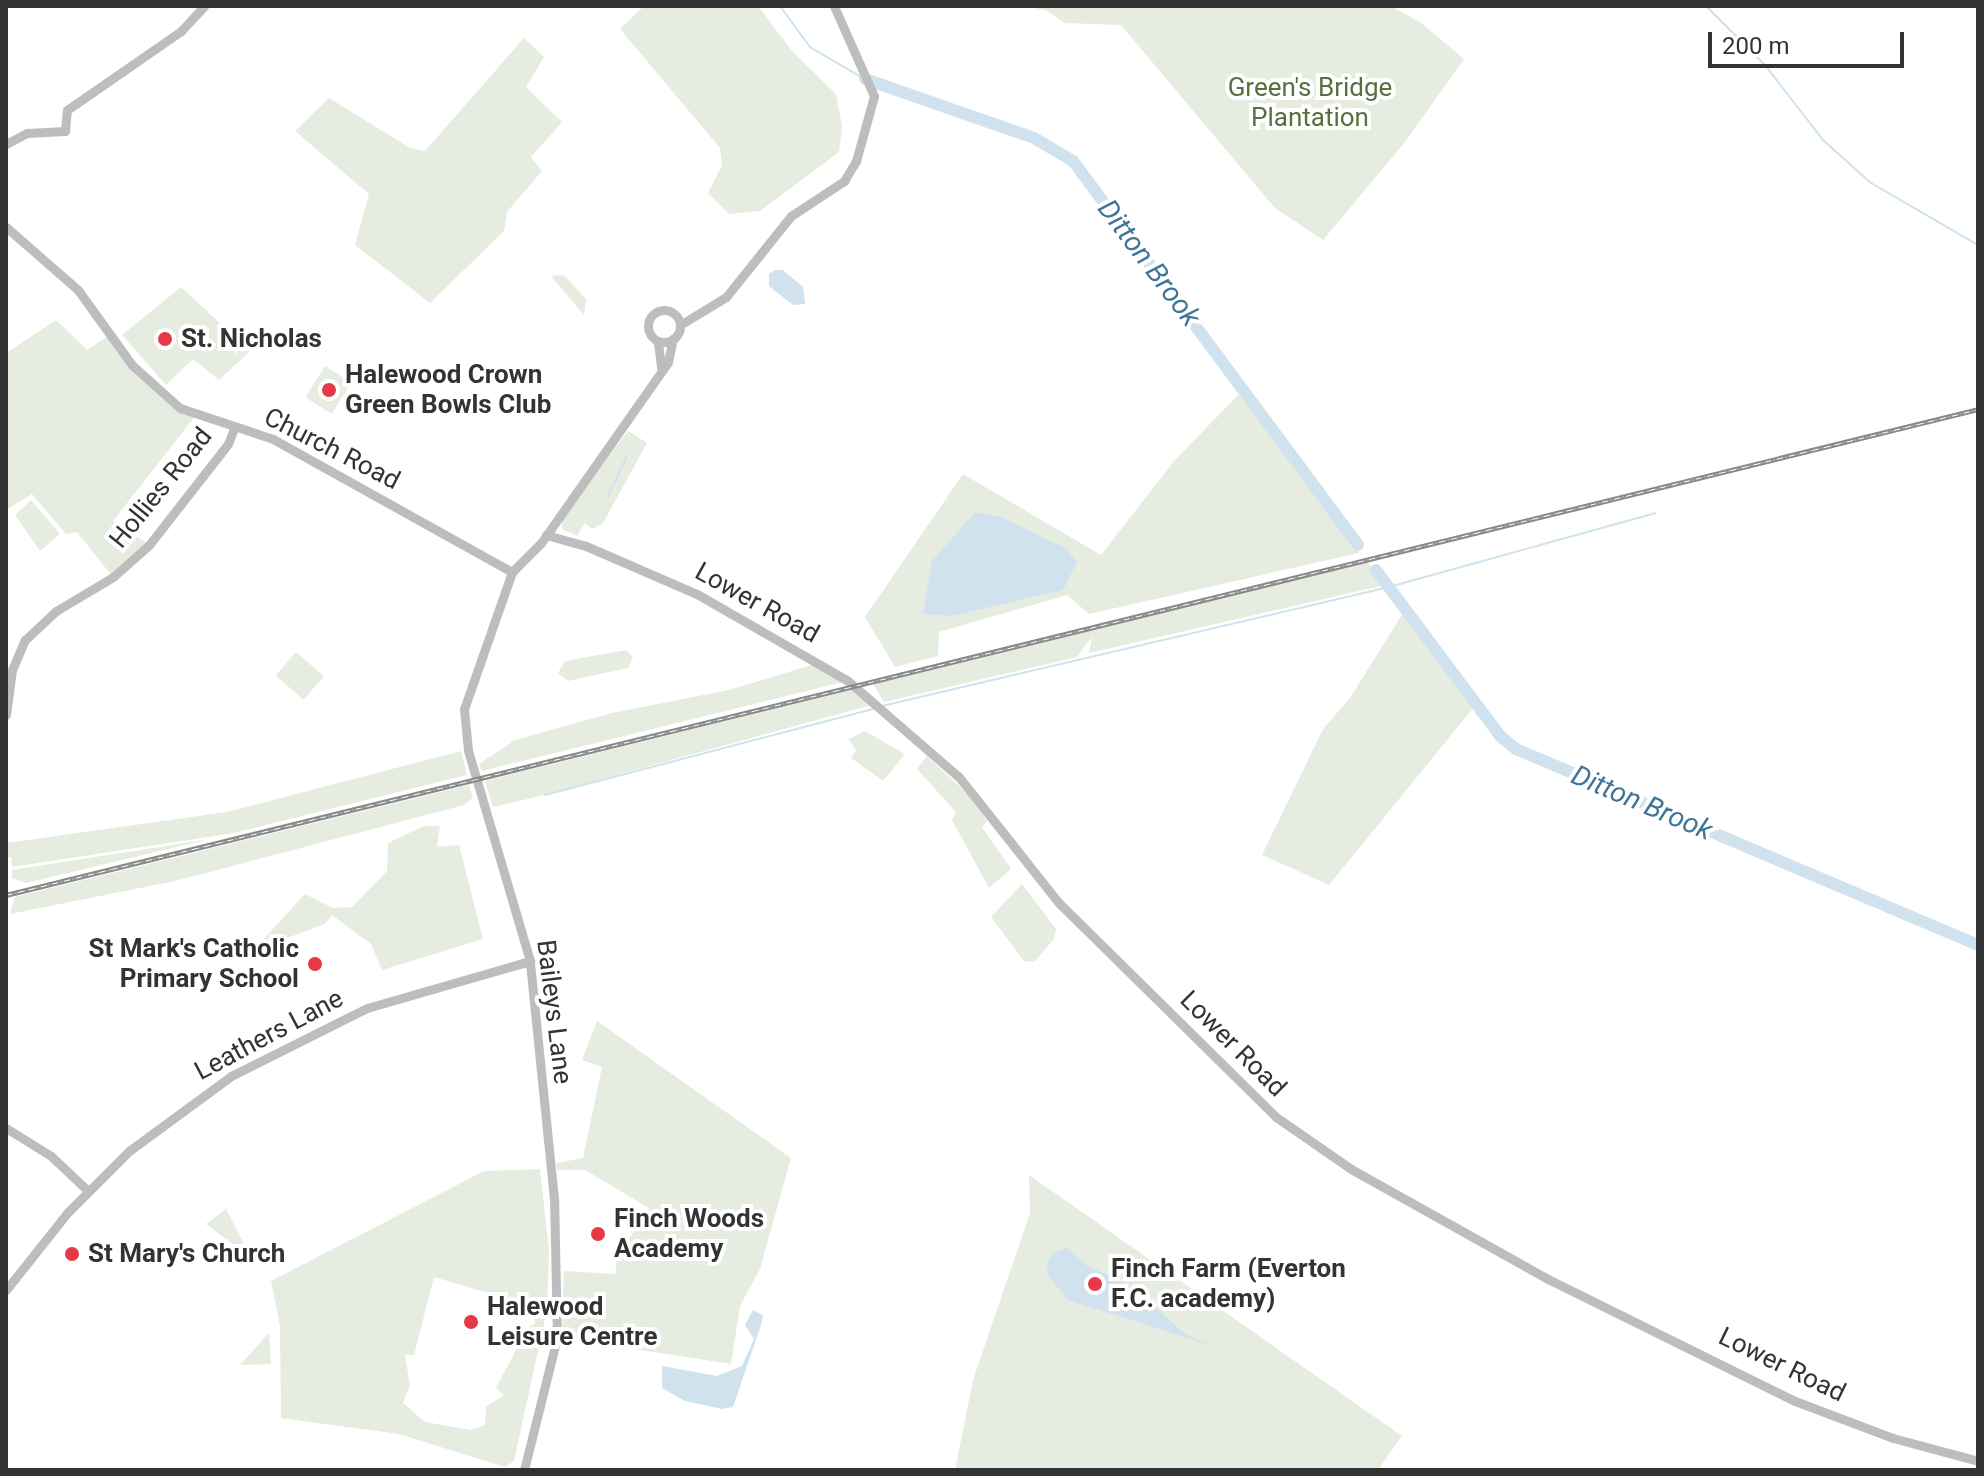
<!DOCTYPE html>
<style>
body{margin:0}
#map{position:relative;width:1984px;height:1476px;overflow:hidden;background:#fff;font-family:Roboto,sans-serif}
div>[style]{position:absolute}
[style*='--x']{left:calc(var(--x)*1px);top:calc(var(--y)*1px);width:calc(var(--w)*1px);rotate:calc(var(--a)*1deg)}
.green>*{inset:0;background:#e6ecdf;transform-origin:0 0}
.water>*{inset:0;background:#cfe2ee}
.stream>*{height:2px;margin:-1px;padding:0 1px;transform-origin:1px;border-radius:1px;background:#cfe2ee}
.river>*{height:12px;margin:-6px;padding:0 6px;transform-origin:6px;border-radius:6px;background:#cfe2ee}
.secondary>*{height:9px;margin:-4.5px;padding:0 4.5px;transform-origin:4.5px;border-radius:4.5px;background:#bdbdbd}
.secondary>.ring{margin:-4.5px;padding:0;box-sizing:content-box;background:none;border:9px solid #bdbdbd;border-radius:50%}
.rail>*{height:5px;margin-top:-2.5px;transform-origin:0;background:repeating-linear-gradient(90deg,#fff 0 6px,#888 0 12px);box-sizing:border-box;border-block:2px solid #888}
.dots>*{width:22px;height:22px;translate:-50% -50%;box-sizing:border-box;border:4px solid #fff;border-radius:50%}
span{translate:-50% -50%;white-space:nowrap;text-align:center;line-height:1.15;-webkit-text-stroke:8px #fff;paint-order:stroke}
.park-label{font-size:26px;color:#56703f}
.poi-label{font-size:26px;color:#333;font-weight:700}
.left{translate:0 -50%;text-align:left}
.right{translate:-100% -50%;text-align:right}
.street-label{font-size:26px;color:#333}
.water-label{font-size:28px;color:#3f7597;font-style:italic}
.frame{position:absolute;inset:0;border:8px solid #333;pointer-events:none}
.scale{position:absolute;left:1708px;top:32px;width:196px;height:36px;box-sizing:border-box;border:4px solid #333;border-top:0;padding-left:10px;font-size:24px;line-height:28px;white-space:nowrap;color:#333;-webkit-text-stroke:6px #fff;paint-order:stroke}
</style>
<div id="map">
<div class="green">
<i style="clip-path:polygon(644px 6px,758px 6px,792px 51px,836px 94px,842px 126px,839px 152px,760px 211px,729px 214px,708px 193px,722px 165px,720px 148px,620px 29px)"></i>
<i style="clip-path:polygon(1025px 6px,1390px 6px,1420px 22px,1464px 59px,1405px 142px,1323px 240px,1275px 208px,1121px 25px,1065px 23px,1045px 10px)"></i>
<i style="clip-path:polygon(524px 38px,544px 57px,526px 87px,562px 122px,531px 157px,542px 171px,507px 212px,504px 231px,430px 303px,355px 245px,369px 194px,295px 131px,329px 98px,410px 148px,425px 151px)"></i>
<i style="clip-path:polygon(564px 275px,586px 299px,584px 315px,551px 276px)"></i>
<i style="clip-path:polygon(181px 287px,250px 351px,219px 380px,193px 359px,166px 385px,122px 335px)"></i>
<i style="clip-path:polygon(56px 320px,87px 350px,108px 336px,139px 378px,196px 415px,113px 521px,149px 545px,113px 577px,77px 532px,66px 534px,32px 494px,6px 510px,6px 353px)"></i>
<i style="left:325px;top:366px;width:31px;height:37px;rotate:32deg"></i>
<i style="clip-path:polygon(1243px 390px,1358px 545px,1359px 553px,1089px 614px,1067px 595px,939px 632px,938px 656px,895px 667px,865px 617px,963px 474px,1101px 555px,1174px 461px)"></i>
<i style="clip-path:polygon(628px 431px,647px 443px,603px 523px,592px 529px,585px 523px,577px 536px,562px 529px,561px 517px)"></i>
<i style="clip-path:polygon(31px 500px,60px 534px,40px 551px,15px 515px)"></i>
<i style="clip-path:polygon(1368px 562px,1385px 585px,1089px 653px,1092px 637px,1077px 657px,884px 702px,873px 684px)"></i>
<i style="clip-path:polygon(1403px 613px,1474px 707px,1329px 885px,1262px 855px,1323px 729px,1350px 698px)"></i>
<i style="clip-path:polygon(626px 650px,633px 657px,628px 668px,568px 681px,558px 673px,565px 661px)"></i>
<i style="left:296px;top:652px;width:37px;height:31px;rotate:41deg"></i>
<i style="clip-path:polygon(812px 665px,843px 682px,482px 771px,479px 764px,515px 740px,612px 713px,729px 690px)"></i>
<i style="clip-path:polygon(853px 689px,872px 705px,536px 797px,493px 807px,485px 781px)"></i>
<i style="clip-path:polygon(865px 731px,905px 754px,883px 781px,851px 758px,856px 750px,849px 739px)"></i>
<i style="clip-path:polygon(461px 751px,467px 775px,234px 833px,12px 867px,11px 857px,6px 857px,6px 843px,227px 812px)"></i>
<i style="clip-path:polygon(927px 756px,974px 800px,987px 821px,982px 827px,1011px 869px,989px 888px,952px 820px,956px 812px,917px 769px)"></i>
<i style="clip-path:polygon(469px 785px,473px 798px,464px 805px,175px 881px,10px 914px,15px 897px)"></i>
<i style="clip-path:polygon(424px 826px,440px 826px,437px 847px,459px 845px,483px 939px,382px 970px,371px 944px,332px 915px,325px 924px,287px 938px,288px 947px,270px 953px,259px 944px,305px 894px,333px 908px,352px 907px,387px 871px,388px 843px)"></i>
<i style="clip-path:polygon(210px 839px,26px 883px,12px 878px,12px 870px)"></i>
<i style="clip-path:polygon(1022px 884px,1056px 929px,1054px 939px,1034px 962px,1024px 961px,991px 917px)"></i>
<i style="clip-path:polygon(597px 1021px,791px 1158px,760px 1269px,740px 1306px,731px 1364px,562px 1338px,564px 1271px,616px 1274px,616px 1259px,649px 1208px,585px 1170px,557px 1170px,557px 1163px,583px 1158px,602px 1067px,582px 1060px)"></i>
<i style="clip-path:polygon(evenodd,540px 1169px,549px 1251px,547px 1310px,514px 1461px,505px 1467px,399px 1434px,281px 1418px,280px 1326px,271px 1281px,484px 1171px,540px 1169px,434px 1277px,543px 1309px,533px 1310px,535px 1323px,528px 1327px,496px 1388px,504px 1395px,486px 1407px,485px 1425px,471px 1430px,425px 1422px,403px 1403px,410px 1385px,405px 1355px,414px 1355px,434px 1277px)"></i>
<i style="clip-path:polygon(1029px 1175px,1402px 1436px,1378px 1470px,955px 1470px,973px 1380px,1030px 1213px)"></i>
<i style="clip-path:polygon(226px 1209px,251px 1258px,206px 1224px)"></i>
<i style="clip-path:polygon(269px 1333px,271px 1364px,240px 1365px)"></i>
</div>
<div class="water">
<i style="clip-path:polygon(775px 270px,783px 270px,803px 287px,805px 304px,793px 305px,769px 286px,769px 274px)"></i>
<i style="clip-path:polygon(975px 512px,1001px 517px,1065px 548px,1077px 562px,1063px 590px,951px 616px,923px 614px,932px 561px)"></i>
<i style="clip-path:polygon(1067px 1248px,1086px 1265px,1134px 1288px,1185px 1334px,1214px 1346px,1068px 1300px,1048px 1276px,1047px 1262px,1054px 1252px)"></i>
<i style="clip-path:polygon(753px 1310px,763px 1315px,761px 1325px,733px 1407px,722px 1409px,685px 1401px,662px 1388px,662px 1366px,717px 1376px,742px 1366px,754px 1339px,745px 1325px)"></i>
</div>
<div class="stream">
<i style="--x:780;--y:6;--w:51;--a:53.8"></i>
<i style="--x:810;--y:47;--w:59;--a:30.5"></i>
<i style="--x:1706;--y:6;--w:83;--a:45"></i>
<i style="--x:1765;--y:65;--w:95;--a:52.3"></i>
<i style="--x:1823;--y:140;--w:64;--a:41.9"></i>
<i style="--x:1871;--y:183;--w:124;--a:30.1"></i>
<i style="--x:608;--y:496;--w:44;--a:-64.6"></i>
<i style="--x:882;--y:706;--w:521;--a:-13.21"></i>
<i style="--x:1389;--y:587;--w:276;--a:-15.5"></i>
<i style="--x:545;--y:795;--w:342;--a:-14.7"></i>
</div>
<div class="river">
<i style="--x:865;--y:79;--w:179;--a:19.2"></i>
<i style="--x:1034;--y:138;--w:45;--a:30.5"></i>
<i style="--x:1073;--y:161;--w:478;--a:53.4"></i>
<i style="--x:1376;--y:570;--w:207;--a:53.2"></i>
<i style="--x:1500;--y:736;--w:21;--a:39"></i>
<i style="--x:1516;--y:749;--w:502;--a:22.99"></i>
</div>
<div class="secondary">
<i style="--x:6;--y:144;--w:24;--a:-28"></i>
<i style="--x:27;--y:133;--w:38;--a:-3"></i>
<i style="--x:65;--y:131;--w:21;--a:-85"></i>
<i style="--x:67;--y:110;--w:139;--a:-34.7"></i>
<i style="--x:181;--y:31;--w:34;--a:-47"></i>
<i style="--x:6;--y:227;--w:96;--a:41.2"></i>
<i style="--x:78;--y:290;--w:92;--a:54.2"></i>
<i style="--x:132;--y:365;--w:64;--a:41.9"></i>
<i style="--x:180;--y:408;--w:98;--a:18.4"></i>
<i style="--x:273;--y:439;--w:274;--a:29.1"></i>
<i class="ring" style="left:648px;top:310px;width:23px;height:23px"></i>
<i style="--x:680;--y:325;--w:54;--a:-31.3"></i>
<i style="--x:726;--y:297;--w:104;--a:-51.3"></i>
<i style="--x:791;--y:216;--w:64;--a:-33.4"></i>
<i style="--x:844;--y:181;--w:23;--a:-59"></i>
<i style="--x:856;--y:161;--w:67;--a:-74.5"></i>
<i style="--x:874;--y:96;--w:98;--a:-114"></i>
<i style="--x:658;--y:342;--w:26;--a:83"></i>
<i style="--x:546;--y:535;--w:41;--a:15.4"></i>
<i style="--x:586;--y:546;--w:121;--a:23.4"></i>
<i style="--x:697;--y:594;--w:174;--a:29.9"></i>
<i style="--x:848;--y:681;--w:147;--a:40.9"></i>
<i style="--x:959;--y:777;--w:161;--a:51.6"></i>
<i style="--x:1059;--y:903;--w:305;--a:44.6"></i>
<i style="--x:1276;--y:1117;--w:91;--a:34.7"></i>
<i style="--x:1351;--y:1169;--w:226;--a:29.2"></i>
<i style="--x:1548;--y:1279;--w:275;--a:26.3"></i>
<i style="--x:1795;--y:1401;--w:105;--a:20.7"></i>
<i style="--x:1893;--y:1438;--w:88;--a:15.1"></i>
<i style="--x:6;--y:715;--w:45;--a:-82.4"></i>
<i style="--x:12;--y:670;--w:33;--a:-67"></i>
<i style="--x:25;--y:640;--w:42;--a:-43.1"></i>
<i style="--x:56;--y:611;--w:66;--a:-30.8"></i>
<i style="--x:113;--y:577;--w:48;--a:-41.6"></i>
<i style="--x:149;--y:545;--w:128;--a:-52"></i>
<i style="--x:228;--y:444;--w:19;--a:-69"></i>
<i style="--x:6;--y:1128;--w:53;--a:31.9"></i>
<i style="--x:51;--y:1156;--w:51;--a:43.4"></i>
<i style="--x:6;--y:1290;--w:98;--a:-51.6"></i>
<i style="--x:67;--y:1213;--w:88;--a:-45"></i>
<i style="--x:129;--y:1151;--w:127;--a:-36.3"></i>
<i style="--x:231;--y:1076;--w:152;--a:-26.6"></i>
<i style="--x:367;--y:1008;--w:170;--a:-16.1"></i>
<i style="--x:524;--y:1470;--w:136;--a:-76"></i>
<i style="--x:557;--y:1338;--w:139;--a:-91.2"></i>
<i style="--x:554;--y:1199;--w:239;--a:-95.8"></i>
<i style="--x:530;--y:961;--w:220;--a:-106.4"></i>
<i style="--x:468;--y:750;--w:41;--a:-95.6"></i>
<i style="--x:464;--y:709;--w:145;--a:-70.7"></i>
<i style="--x:512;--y:572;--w:41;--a:-45"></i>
<i style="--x:541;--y:543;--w:221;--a:-54.9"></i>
<i style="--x:668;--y:362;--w:24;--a:-78"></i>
</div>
<div class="rail">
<i style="--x:6;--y:895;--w:2031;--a:-13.84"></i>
</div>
<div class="dots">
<i style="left:165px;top:339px;background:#e63946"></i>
<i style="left:329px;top:390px;background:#e63946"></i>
<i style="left:315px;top:964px;background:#e63946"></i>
<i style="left:598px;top:1234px;background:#e63946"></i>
<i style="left:72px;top:1254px;background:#e63946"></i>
<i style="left:1095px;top:1284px;background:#e63946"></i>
<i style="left:471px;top:1322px;background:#e63946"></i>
</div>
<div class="park-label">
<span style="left:1310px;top:103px">Green's Bridge<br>Plantation</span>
</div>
<div class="poi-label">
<span class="left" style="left:181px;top:339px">St. Nicholas</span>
<span class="left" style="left:345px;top:390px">Halewood Crown<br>Green Bowls Club</span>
<span class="right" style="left:299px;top:964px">St Mark's Catholic<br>Primary School</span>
<span class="left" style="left:614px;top:1234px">Finch Woods<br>Academy</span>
<span class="left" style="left:88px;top:1254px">St Mary's Church</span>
<span class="left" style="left:1111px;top:1284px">Finch Farm (Everton<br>F.C. academy)</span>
<span class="left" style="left:487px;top:1322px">Halewood<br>Leisure Centre</span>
</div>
<div class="street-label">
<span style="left:332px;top:449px;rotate:27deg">Church Road</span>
<span style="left:161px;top:488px;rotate:-51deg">Hollies Road</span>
<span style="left:757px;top:603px;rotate:29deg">Lower Road</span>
<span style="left:554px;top:1012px;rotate:83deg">Baileys Lane</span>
<span style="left:269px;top:1035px;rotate:-28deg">Leathers Lane</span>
<span style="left:1233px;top:1044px;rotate:45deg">Lower Road</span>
<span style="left:1782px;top:1365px;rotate:26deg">Lower Road</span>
</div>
<div class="water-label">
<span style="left:1149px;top:263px;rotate:53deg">Ditton Brook</span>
<span style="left:1642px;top:803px;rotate:23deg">Ditton Brook</span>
</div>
<div class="frame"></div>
<div class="scale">200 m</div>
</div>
